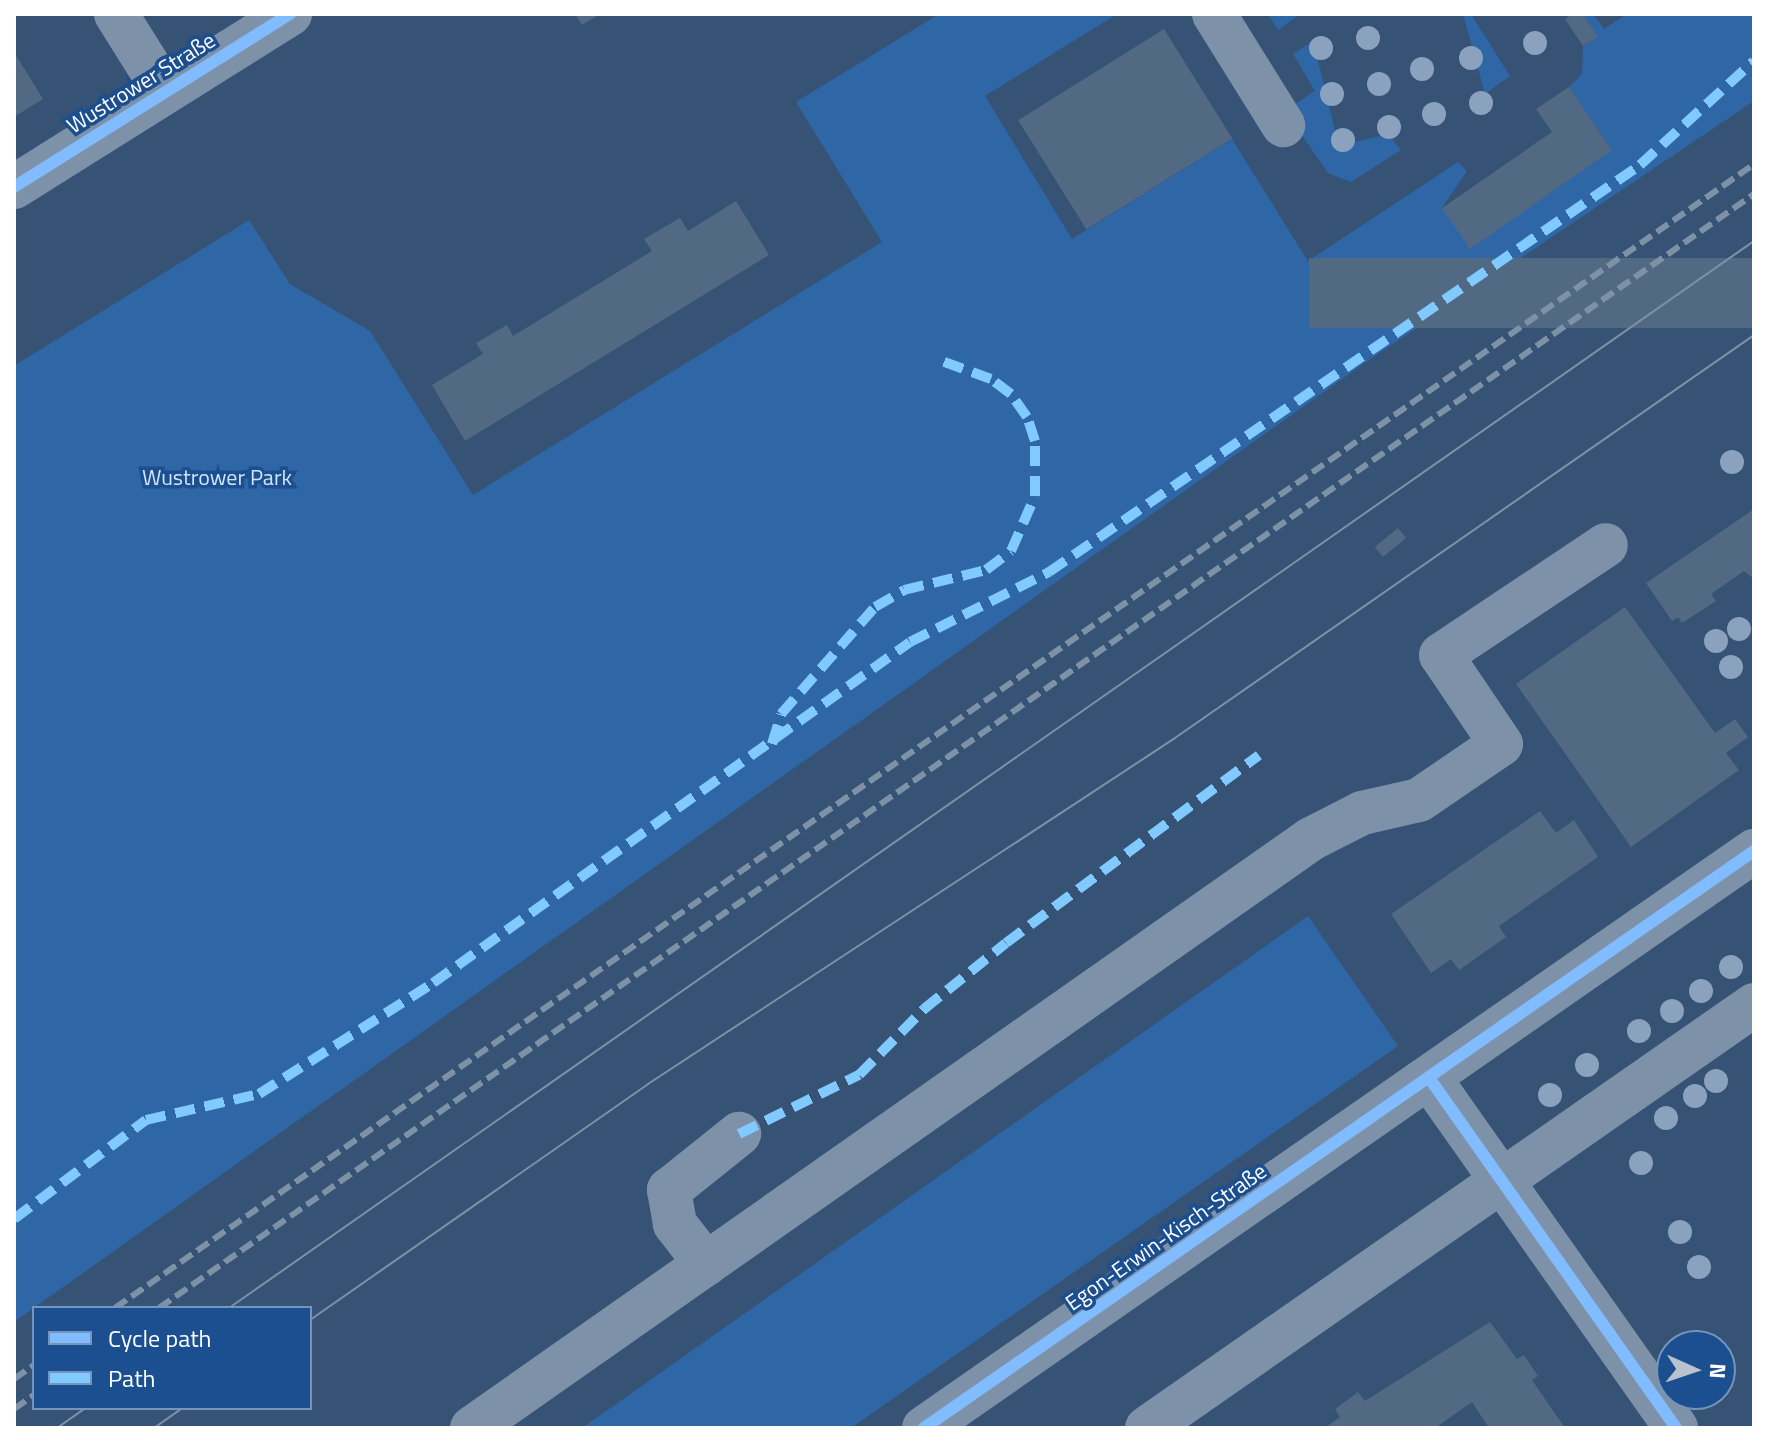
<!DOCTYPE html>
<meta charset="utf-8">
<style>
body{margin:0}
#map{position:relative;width:1768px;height:1442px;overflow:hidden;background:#365274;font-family:"Titillium Web",sans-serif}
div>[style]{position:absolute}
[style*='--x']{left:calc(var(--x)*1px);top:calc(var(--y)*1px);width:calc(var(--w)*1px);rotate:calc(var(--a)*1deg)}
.green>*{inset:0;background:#2f66a5}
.building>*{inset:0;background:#526984;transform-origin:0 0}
.minor>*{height:44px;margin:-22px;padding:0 22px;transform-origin:22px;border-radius:22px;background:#7d92a8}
.tram>*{height:2px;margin:-1px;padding:0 1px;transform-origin:1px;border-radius:1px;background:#7e92a7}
.rail>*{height:6px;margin-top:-3px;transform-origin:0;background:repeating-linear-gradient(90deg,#7e92a7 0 14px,transparent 0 20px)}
.quiet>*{height:10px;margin-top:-5px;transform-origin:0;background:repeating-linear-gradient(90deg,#80caff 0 20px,transparent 0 30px)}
.cycleway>*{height:12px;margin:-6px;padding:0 6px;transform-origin:6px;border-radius:6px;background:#80bcff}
.trees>*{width:24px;height:24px;margin:-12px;border-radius:50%;background:#8aa2be}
span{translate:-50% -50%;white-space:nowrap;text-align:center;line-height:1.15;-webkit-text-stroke:7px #1b4f8f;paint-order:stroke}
.street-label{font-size:22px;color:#fff}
.park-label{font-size:22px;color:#cfe3fa}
.frame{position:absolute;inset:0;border:16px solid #fff;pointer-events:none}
.legend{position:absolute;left:32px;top:1306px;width:280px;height:104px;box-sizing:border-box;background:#1b4f8f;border:2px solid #7695bc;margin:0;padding:10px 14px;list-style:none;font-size:24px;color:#fff}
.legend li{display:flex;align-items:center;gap:16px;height:40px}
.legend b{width:40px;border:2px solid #7695bc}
.north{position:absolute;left:1656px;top:1330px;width:80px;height:80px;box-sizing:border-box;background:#1b4f8f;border:2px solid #7695bc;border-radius:50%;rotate:93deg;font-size:22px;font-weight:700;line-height:32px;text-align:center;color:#fff}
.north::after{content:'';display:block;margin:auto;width:28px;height:36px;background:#b9c2ce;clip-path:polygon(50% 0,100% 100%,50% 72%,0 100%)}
</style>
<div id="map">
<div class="green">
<i style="clip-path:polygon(939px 14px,1117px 14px,985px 96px,1072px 239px,1232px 139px,1308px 261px,1458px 162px,1467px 171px,1442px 208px,1612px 150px,1569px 87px,1582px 74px,1583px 46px,1597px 37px,1583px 14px,1593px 14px,1604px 29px,1627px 14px,1754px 14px,1754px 101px,1369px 360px,14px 1322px,14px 366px,249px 220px,290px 284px,370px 331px,473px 495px,882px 242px,796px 102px)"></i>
<i style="clip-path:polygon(1268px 14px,1300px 14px,1278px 30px)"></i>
<i style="clip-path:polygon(1463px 14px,1471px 14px,1510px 76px,1485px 94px)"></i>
<i style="clip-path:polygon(1313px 41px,1339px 146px,1388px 134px,1401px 150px,1351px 182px,1328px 173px,1294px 124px,1292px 106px,1315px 91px,1293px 54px)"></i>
<i style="clip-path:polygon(1308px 916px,1398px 1046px,851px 1428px,582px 1428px)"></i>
</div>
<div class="building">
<i style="clip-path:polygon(575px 14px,600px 14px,582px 25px)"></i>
<i style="clip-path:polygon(1573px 14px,1583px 14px,1598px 37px,1583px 46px,1565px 19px)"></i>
<i style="left:1164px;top:29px;width:129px;height:172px;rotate:58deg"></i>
<i style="clip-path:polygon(14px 52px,43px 99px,14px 117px)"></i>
<i style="clip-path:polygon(1569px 87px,1612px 150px,1470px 249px,1442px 208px,1552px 132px,1536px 109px)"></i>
<i style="clip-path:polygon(736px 201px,769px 255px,465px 441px,432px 385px,483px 354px,476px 343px,507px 325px,513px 336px,652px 251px,644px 239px,680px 218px,688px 231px)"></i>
<i style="left:1754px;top:258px;width:70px;height:445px;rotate:90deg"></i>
<i style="clip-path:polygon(1754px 509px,1754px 579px,1744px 571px,1711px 594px,1716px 601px,1682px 623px,1678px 617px,1672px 621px,1646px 583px)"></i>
<i style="left:1398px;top:528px;width:13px;height:30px;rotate:51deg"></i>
<i style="clip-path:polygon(1625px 607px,1715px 733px,1735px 719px,1748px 737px,1726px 753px,1739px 770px,1631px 847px,1516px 684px)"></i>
<i style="clip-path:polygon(1540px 811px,1556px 833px,1574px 820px,1598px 857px,1499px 926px,1506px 937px,1459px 970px,1451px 959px,1431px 973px,1391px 914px)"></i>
<i style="clip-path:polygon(1490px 1322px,1517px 1359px,1524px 1355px,1538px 1376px,1532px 1380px,1565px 1428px,1489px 1428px,1472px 1402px,1435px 1428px,1325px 1428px,1340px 1417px,1335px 1409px,1358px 1392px,1365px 1401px)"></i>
</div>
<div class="minor">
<i style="--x:116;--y:14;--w:92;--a:57.9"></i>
<i style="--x:1214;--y:14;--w:131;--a:58.1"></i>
<i style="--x:14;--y:187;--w:326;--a:-32.1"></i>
<i style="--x:1430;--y:1079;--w:427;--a:54.8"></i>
<i style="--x:706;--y:1264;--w:51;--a:-127.8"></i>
<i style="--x:675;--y:1224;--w:35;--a:-100"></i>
<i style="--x:669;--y:1190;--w:90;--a:-38.7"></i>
<i style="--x:472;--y:1428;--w:1025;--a:-35.07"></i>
<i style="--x:1311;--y:839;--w:57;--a:-27"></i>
<i style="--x:1362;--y:813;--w:58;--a:-12.8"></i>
<i style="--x:1419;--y:800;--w:99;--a:-34.3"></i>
<i style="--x:1501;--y:744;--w:107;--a:-124"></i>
<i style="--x:1441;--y:655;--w:198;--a:-33.7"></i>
<i style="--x:924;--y:1428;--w:1011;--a:-34.81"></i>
<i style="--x:1147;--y:1428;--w:740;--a:-34.87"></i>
</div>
<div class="tram">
<i style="--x:229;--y:1308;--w:1861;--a:-34.98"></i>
<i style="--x:310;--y:1320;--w:412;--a:-34.9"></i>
<i style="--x:648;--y:1084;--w:627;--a:-33.28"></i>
<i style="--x:1172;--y:740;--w:709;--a:-34.83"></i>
<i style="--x:57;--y:1428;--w:35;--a:-35"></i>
<i style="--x:154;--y:1428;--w:35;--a:-35"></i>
</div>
<div class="rail">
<i style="--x:115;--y:1308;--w:1999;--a:-34.91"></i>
<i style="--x:159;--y:1308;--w:1946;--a:-34.93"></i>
<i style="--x:14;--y:1379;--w:24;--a:-35"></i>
<i style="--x:14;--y:1409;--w:24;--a:-35"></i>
</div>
<div class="quiet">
<i style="--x:772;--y:744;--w:31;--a:-73"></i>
<i style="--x:781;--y:714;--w:142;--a:-48.7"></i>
<i style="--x:875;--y:607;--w:34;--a:-30"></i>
<i style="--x:904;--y:590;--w:84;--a:-13.7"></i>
<i style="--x:986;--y:570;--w:31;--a:-37"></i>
<i style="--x:1011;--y:551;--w:60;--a:-66.4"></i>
<i style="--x:1035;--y:496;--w:55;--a:-90"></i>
<i style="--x:1035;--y:441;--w:25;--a:-108"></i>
<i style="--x:1027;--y:417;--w:28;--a:-125"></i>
<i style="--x:1011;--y:394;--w:25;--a:-143"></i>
<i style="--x:991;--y:379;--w:55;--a:-159.9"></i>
<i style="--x:739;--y:1134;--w:134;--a:-26.2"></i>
<i style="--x:859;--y:1075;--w:93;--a:-45.4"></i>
<i style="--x:924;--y:1009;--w:105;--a:-38.8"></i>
<i style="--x:1006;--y:943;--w:315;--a:-36.6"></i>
<i style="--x:14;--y:1219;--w:165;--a:-36.9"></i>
<i style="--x:146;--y:1120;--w:116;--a:-13"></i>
<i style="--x:259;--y:1094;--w:206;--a:-32.5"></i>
<i style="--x:433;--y:983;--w:586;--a:-35.56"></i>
<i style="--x:910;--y:642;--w:156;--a:-26.7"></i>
<i style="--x:1049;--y:572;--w:718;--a:-34.55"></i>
<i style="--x:1640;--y:165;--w:154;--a:-42.4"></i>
</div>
<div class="cycleway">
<i style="--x:14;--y:187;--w:326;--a:-32.1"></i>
<i style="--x:1430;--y:1079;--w:427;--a:54.8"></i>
<i style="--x:924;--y:1428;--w:1011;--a:-34.81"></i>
</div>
<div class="trees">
<i style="left:1368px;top:38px"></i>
<i style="left:1535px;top:43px"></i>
<i style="left:1321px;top:48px"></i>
<i style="left:1471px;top:58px"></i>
<i style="left:1422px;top:69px"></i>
<i style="left:1379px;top:84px"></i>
<i style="left:1332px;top:94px"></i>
<i style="left:1481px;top:103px"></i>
<i style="left:1434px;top:114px"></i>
<i style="left:1389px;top:127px"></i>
<i style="left:1343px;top:140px"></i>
<i style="left:1732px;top:462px"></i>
<i style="left:1739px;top:629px"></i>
<i style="left:1716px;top:641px"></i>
<i style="left:1731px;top:667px"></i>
<i style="left:1731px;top:967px"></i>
<i style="left:1701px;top:991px"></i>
<i style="left:1672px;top:1011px"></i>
<i style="left:1639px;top:1031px"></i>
<i style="left:1587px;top:1065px"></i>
<i style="left:1716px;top:1081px"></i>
<i style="left:1550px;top:1095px"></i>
<i style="left:1695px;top:1096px"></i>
<i style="left:1666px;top:1118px"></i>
<i style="left:1641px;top:1163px"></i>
<i style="left:1680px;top:1232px"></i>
<i style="left:1699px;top:1267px"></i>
</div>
<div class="street-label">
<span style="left:141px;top:83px;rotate:-32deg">Wustrower Straße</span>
<span style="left:1166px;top:1237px;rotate:-35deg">Egon-Erwin-Kisch-Straße</span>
</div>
<div class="park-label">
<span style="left:217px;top:478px">Wustrower Park</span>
</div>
<div class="frame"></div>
<ul class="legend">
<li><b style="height:10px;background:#80bcff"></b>Cycle path</li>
<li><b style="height:10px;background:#80caff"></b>Path</li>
</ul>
<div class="north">N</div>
</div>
